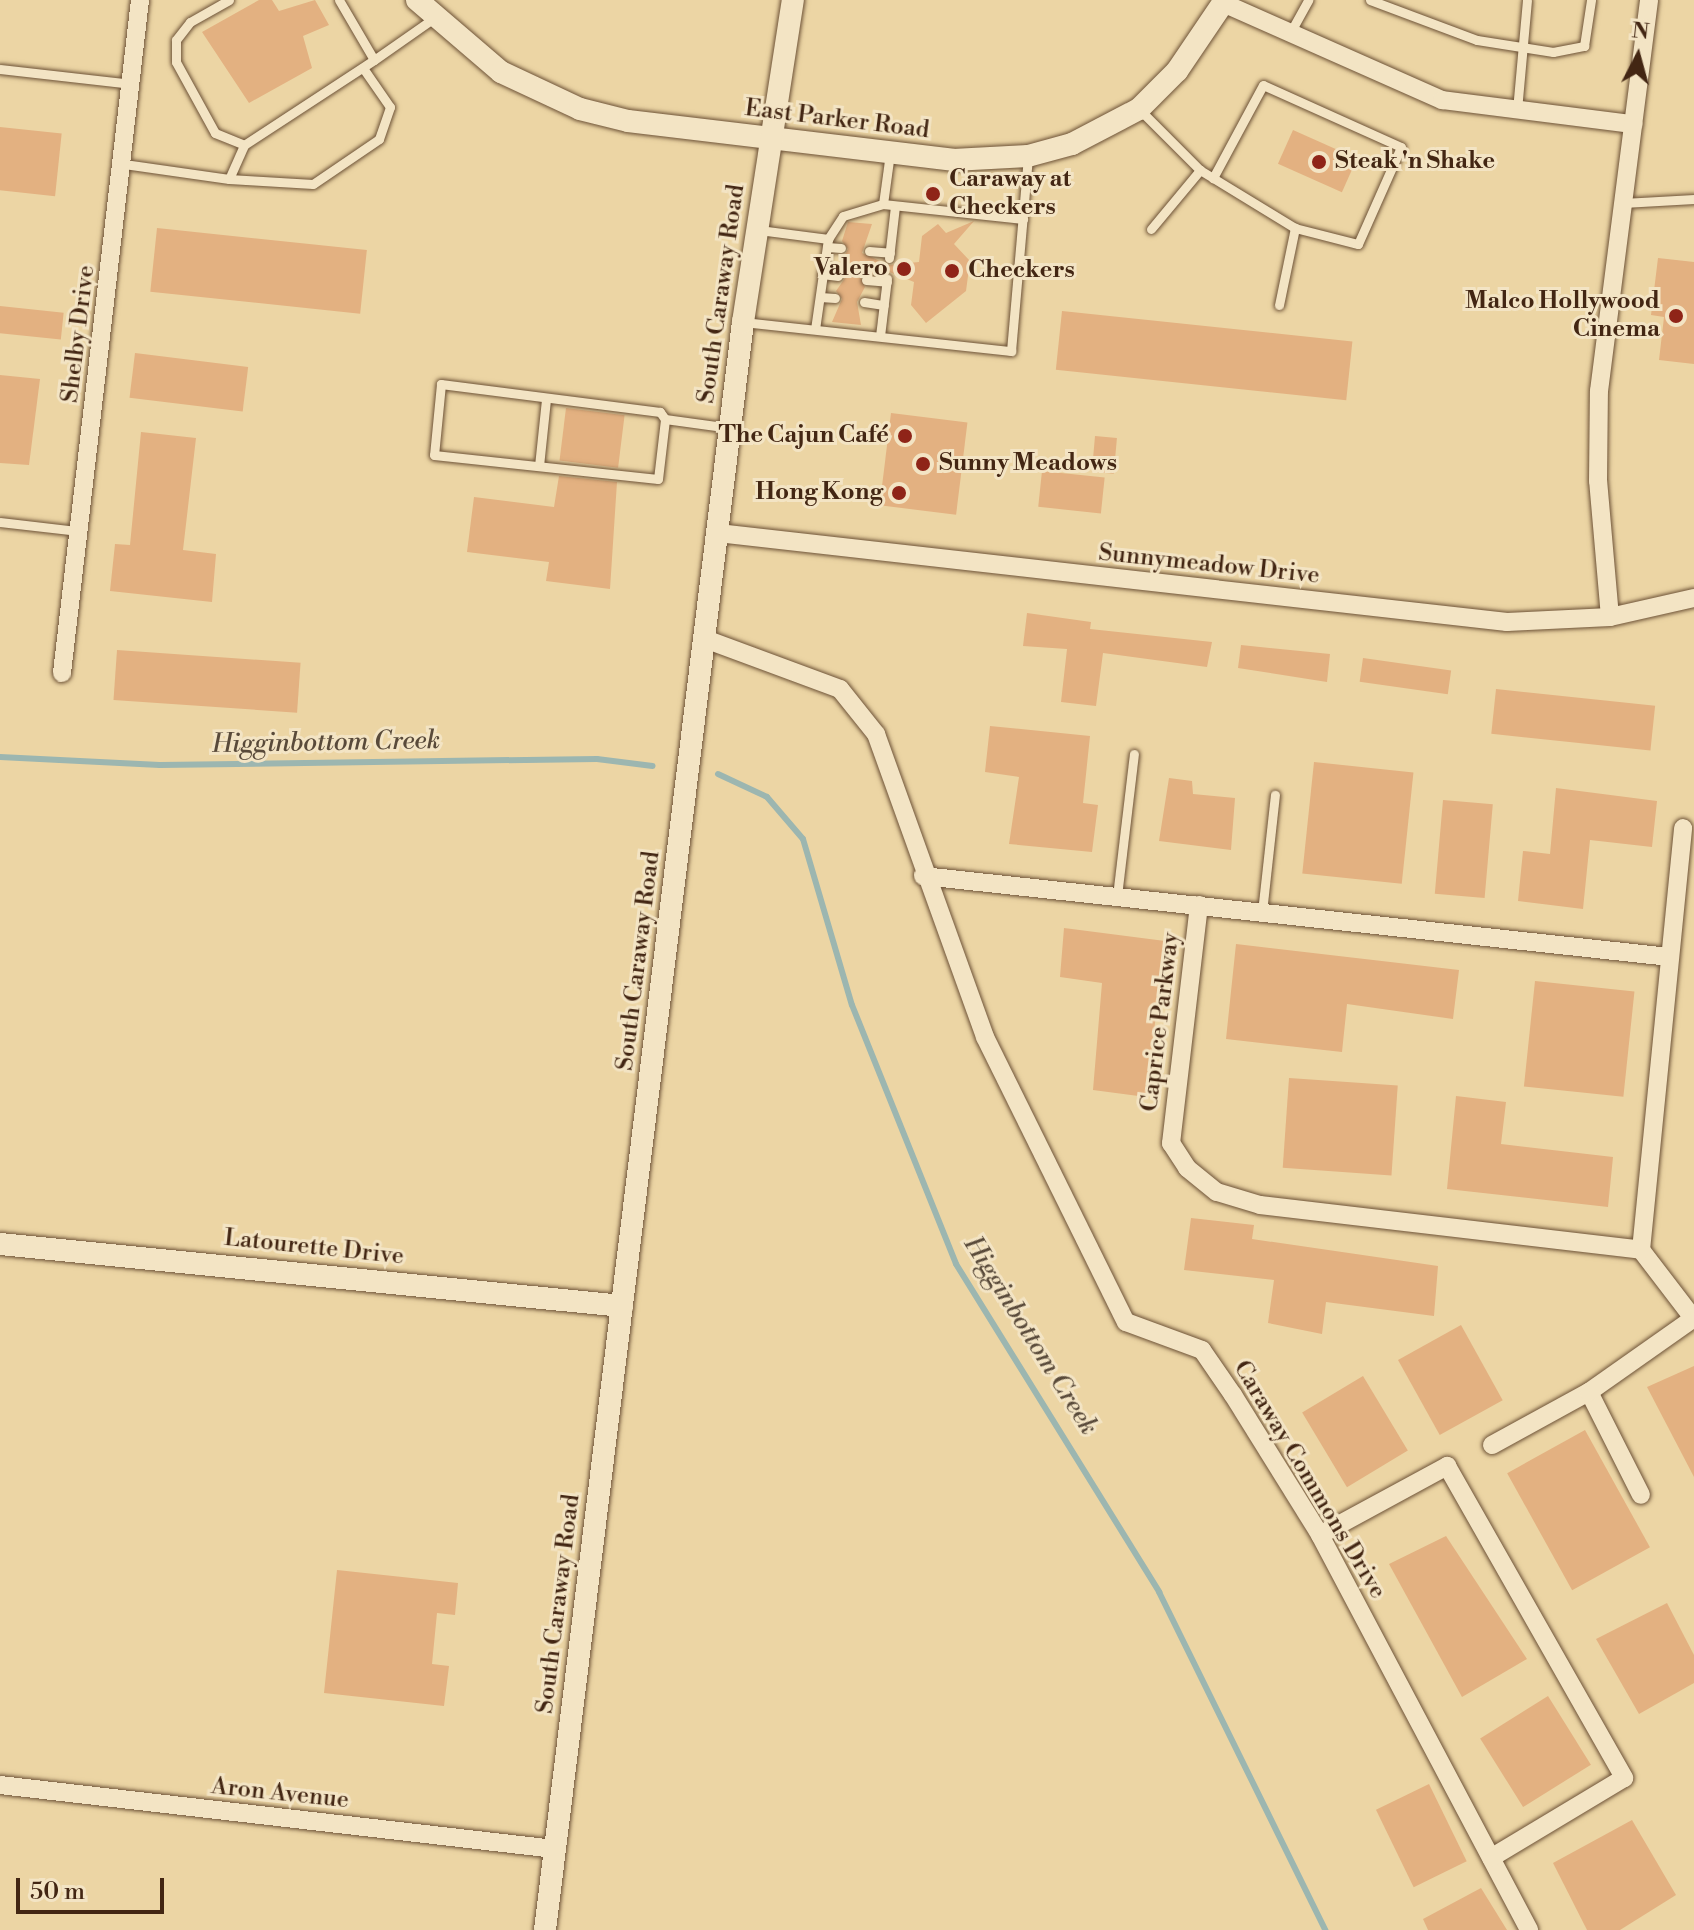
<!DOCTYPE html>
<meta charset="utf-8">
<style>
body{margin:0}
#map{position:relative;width:1694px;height:1930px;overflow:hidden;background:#ecd5a4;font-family:"Libre Bodoni",serif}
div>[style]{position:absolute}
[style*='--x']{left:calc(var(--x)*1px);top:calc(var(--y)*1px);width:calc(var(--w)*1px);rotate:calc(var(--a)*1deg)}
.stream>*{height:6px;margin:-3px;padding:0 3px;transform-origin:3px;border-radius:3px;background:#9cb6b0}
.building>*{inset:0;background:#e3b181;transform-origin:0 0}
.roads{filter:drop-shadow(0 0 2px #6d5237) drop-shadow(0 0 2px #6d5237)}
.service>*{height:9px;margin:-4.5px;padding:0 4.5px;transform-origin:4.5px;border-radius:4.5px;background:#f3e4c4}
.minor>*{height:18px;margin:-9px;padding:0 9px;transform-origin:9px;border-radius:9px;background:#f3e4c4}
.tertiary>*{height:22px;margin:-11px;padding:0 11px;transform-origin:11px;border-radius:11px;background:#f3e4c4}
.dots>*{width:22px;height:22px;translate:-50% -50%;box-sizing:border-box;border:4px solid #f3e4c4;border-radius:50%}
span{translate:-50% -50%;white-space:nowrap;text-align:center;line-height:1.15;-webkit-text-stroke:6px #f3e4c4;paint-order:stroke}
.street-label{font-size:24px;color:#432613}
.poi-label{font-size:24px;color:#432613;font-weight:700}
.left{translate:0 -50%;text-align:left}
.right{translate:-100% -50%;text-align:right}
.water-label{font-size:26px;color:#594a3a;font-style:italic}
.north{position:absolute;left:1598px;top:16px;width:80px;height:80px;-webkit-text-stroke:6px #f3e4c4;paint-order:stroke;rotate:6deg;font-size:22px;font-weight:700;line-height:32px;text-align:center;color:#432613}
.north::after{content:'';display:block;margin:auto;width:28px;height:36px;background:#432613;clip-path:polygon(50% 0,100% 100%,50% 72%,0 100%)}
.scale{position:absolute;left:16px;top:1878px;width:148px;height:36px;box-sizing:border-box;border:4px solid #432613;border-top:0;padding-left:10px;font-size:24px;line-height:28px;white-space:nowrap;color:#432613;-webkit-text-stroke:6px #f3e4c4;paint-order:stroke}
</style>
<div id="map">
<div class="stream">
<i style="--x:0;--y:757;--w:160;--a:2.9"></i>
<i style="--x:160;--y:765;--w:437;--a:-0.8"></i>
<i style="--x:597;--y:759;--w:56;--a:7.1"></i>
<i style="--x:718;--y:774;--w:54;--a:25.1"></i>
<i style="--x:767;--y:797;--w:55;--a:49.4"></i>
<i style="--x:803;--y:839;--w:173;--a:73.6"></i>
<i style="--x:852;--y:1005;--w:279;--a:68.1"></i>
<i style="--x:956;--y:1264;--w:386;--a:58.2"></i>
<i style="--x:1159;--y:1592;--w:377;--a:63.8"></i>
</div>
<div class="building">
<i style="clip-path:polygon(259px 0,272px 0,279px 11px,315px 0,329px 25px,303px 36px,312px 68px,249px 103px,202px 32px)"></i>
<i style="left:0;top:127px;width:62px;height:63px;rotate:6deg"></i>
<i style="left:1293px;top:130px;width:70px;height:37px;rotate:24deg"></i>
<i style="clip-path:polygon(974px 221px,954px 244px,970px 261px,966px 291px,926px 323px,911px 305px,914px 282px,887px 271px,860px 276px,865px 287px,857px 302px,861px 325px,832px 322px,842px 299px,836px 291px,845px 278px,838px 268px,848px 249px,842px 241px,848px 222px,872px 224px,862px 253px,889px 265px,919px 262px,922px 236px,938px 224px,946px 233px)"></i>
<i style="left:157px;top:228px;width:211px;height:64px;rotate:6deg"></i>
<i style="clip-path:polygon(1658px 258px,1694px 262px,1694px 364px,1659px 360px,1664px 317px,1651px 315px)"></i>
<i style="left:0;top:306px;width:64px;height:27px;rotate:6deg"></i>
<i style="left:1062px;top:311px;width:292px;height:59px;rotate:6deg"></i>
<i style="left:135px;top:353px;width:114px;height:45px;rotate:7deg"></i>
<i style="clip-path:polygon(0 375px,40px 379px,29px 465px,0 463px)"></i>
<i style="left:566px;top:408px;width:59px;height:53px;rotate:7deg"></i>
<i style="left:891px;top:413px;width:77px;height:93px;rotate:7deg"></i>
<i style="clip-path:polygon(141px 432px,196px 438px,183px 550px,216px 554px,212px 602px,110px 591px,115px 544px,130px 545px)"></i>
<i style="left:1095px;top:436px;width:22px;height:36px;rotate:5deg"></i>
<i style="left:1042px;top:471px;width:63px;height:36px;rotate:6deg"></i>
<i style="clip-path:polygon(559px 476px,617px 482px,610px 589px,546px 581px,549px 562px,467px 552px,474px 497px,554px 507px)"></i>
<i style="clip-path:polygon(1027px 613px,1091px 622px,1090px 629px,1212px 642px,1207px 667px,1103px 653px,1096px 706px,1061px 702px,1067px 649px,1023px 646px)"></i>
<i style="clip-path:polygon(1241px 645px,1330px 654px,1327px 682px,1238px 668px)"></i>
<i style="left:117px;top:650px;width:184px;height:50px;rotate:4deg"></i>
<i style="left:1363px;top:658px;width:89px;height:24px;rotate:8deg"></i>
<i style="left:1496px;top:689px;width:160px;height:45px;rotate:6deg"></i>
<i style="clip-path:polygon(990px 726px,1090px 736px,1083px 803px,1098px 805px,1092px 852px,1009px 844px,1019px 777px,985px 772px)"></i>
<i style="left:1314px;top:762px;width:100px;height:112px;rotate:6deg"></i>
<i style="clip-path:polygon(1169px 778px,1192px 781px,1193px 794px,1235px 798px,1231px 850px,1159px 841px)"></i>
<i style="clip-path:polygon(1556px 788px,1657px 801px,1652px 847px,1590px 840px,1583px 909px,1518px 901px,1523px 851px,1550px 854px)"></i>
<i style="left:1443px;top:800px;width:50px;height:94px;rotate:5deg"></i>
<i style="clip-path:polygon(1064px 928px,1165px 941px,1146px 1097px,1093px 1090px,1102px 983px,1060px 977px)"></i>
<i style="clip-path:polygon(1236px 944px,1459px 970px,1453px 1019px,1347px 1004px,1342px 1052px,1226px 1039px)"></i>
<i style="left:1535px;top:981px;width:100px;height:106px;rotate:6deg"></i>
<i style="left:1289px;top:1078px;width:109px;height:90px;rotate:4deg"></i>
<i style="clip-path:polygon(1456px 1096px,1506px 1102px,1501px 1144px,1613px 1157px,1608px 1207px,1447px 1189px)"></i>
<i style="clip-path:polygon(1191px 1218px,1254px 1225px,1252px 1239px,1438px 1266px,1434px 1316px,1326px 1302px,1322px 1334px,1268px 1323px,1274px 1280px,1184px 1270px)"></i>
<i style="left:1461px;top:1325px;width:86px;height:72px;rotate:61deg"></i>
<i style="clip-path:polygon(1694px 1366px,1694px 1477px,1647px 1387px)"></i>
<i style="left:1363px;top:1376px;width:87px;height:71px;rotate:59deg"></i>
<i style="left:1585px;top:1430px;width:134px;height:89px;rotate:61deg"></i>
<i style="clip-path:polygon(1446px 1536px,1527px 1659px,1462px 1697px,1389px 1564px)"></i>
<i style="clip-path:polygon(337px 1570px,458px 1583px,455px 1615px,437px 1613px,432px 1664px,449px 1666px,444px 1706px,324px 1693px)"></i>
<i style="clip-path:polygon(1667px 1603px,1694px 1655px,1694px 1683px,1639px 1714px,1596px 1639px)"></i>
<i style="left:1548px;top:1696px;width:81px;height:80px;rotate:58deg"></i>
<i style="left:1429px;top:1784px;width:86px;height:59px;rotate:64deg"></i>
<i style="clip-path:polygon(1632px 1820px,1676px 1895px,1620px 1930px,1587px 1930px,1553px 1863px)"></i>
<i style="clip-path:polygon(1481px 1888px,1507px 1930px,1428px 1930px,1423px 1919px)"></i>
</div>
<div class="roads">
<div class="service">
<i style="--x:229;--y:0;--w:45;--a:150.6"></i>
<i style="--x:190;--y:22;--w:23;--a:128"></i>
<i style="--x:176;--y:40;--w:22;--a:90"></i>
<i style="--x:176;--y:62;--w:81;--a:61.2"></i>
<i style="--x:215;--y:133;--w:31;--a:22"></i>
<i style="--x:339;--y:0;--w:69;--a:59.7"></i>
<i style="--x:374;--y:60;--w:73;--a:-35"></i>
<i style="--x:1370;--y:0;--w:114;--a:20.5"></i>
<i style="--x:1477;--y:40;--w:77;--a:9"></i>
<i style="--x:1553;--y:52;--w:32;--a:-11"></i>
<i style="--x:1584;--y:46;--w:47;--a:-81.3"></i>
<i style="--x:1290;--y:33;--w:38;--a:-61"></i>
<i style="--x:0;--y:69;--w:133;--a:6.5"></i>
<i style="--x:1139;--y:109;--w:86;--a:45"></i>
<i style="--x:1200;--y:170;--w:111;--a:31.4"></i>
<i style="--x:1295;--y:228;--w:65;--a:14.3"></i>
<i style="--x:1358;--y:244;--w:106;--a:-66.1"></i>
<i style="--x:1401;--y:147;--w:151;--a:-155.8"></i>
<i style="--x:1263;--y:85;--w:106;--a:118.3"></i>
<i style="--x:1517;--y:110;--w:110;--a:-84.8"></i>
<i style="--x:124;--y:164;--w:106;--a:8.1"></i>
<i style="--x:229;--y:179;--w:37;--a:-66"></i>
<i style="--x:244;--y:145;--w:155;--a:-33.2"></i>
<i style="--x:229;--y:179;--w:84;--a:3.4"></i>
<i style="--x:313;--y:184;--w:80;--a:-34.3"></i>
<i style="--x:379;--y:139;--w:34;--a:-71"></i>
<i style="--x:390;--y:107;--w:47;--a:-124.7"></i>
<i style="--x:1623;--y:203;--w:71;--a:-3.2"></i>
<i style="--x:883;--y:204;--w:51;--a:-82.2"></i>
<i style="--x:1151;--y:229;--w:77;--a:-50.3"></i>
<i style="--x:759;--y:230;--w:70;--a:7.4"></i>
<i style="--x:828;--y:239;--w:91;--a:98.2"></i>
<i style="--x:828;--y:239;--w:27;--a:-57"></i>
<i style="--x:843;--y:216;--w:42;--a:-16.7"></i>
<i style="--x:883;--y:204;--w:141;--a:6.1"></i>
<i style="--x:827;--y:247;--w:14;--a:4"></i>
<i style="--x:869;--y:251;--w:21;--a:5"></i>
<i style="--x:889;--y:258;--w:52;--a:-83.4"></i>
<i style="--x:822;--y:274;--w:16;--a:7"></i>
<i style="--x:866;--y:280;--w:21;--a:5"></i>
<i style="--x:820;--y:297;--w:15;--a:4"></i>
<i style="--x:864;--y:302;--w:20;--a:9"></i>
<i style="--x:1279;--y:305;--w:79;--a:-78.3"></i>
<i style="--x:743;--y:322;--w:270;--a:6.2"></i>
<i style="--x:1011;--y:351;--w:195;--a:-85"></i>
<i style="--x:880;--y:336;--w:58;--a:-83.1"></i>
<i style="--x:665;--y:419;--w:9;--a:-126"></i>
<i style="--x:660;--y:412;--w:221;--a:-172.7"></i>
<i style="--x:441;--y:384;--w:71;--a:95.6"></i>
<i style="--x:434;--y:455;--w:225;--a:6.1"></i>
<i style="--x:658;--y:479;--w:60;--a:-83.3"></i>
<i style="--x:665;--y:419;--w:66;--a:7.9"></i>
<i style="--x:539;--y:466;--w:67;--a:-84"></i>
<i style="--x:0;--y:522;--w:79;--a:6.6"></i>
<i style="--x:1117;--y:896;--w:143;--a:-83.2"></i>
<i style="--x:1262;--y:912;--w:118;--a:-83.7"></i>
</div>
<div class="minor">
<i style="--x:1223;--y:3;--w:240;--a:23.9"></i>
<i style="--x:1442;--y:100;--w:193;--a:7.2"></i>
<i style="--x:718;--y:533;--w:794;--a:6.44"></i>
<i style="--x:1507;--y:622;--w:103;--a:-2.8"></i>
<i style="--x:1610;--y:617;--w:86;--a:-12.7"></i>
<i style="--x:1610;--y:617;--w:137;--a:-95"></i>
<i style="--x:1598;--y:481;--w:90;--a:-89.4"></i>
<i style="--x:1599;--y:391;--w:394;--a:-82.7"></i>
<i style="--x:705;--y:639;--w:144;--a:20.3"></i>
<i style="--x:840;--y:689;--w:58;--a:51.3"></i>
<i style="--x:876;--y:734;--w:322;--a:70.2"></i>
<i style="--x:985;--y:1037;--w:318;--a:63.7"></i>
<i style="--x:1126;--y:1322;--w:81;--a:20.2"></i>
<i style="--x:1202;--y:1350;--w:55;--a:55.4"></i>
<i style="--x:1233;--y:1395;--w:165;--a:58.1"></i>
<i style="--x:1320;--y:1535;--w:447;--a:62.1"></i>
<i style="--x:62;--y:673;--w:678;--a:-83.39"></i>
<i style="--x:923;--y:876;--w:751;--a:6.19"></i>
<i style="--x:1199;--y:905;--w:240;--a:96.7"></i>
<i style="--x:1171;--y:1143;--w:30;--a:57"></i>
<i style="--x:1187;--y:1168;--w:38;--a:39"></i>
<i style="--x:1217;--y:1192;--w:45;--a:16.8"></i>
<i style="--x:1260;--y:1205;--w:384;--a:6.7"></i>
<i style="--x:1641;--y:1250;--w:86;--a:52.6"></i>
<i style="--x:1641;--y:1250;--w:424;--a:-84.3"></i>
<i style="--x:1589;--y:1392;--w:115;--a:63.2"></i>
<i style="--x:1492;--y:1445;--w:111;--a:-28.7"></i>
<i style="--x:1589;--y:1392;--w:128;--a:-35.2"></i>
<i style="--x:1320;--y:1535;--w:145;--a:-28.5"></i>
<i style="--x:1447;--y:1466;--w:359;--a:60.4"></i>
<i style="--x:1624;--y:1778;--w:155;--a:149"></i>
<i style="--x:0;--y:1785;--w:559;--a:6.58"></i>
</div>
<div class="tertiary">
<i style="--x:417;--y:0;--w:111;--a:40.6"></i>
<i style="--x:501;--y:72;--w:87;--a:25.1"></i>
<i style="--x:580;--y:109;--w:49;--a:14"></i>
<i style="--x:628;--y:121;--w:327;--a:6.8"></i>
<i style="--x:953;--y:160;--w:75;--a:-3.1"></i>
<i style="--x:1028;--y:156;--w:46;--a:-15.3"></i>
<i style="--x:1072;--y:144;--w:76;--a:-27.6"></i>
<i style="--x:1139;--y:109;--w:54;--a:-45"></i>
<i style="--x:1177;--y:71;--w:86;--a:-55.9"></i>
<i style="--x:0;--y:1244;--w:625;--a:5.69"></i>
<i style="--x:545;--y:1930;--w:1620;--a:-82.98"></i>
<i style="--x:743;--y:322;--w:326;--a:-81.2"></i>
</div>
</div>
<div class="dots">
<i style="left:1319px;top:162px;background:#8f2418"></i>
<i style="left:933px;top:194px;background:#8f2418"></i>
<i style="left:904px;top:269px;background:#8f2418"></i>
<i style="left:952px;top:271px;background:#8f2418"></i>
<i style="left:1676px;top:316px;background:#8f2418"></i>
<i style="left:905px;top:436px;background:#8f2418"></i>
<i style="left:923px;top:464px;background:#8f2418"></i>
<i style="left:899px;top:493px;background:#8f2418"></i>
</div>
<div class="street-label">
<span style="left:837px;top:120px;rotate:7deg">East Parker Road</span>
<span style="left:722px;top:294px;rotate:-82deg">South Caraway Road</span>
<span style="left:79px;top:334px;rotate:-83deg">Shelby Drive</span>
<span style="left:1209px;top:565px;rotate:6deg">Sunnymeadow Drive</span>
<span style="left:639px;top:961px;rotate:-83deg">South Caraway Road</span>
<span style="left:1161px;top:1022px;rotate:-83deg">Caprice Parkway</span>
<span style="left:314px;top:1248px;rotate:6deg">Latourette Drive</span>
<span style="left:1309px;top:1480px;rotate:59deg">Caraway Commons Drive</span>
<span style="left:559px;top:1604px;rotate:-83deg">South Caraway Road</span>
<span style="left:280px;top:1794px;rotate:6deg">Aron Avenue</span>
</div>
<div class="poi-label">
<span class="left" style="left:1335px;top:162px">Steak 'n Shake</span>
<span class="left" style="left:949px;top:194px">Caraway at<br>Checkers</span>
<span class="right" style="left:888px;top:269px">Valero</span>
<span class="left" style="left:968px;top:271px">Checkers</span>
<span class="right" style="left:1660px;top:316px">Malco Hollywood<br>Cinema</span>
<span class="right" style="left:889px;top:436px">The Cajun Café</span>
<span class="left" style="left:939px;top:464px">Sunny Meadows</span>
<span class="right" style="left:883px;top:493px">Hong Kong</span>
</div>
<div class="water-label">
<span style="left:326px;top:743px;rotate:-1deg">Higginbottom Creek</span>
<span style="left:1030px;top:1336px;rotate:58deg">Higginbottom Creek</span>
</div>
<div class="north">N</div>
<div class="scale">50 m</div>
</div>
